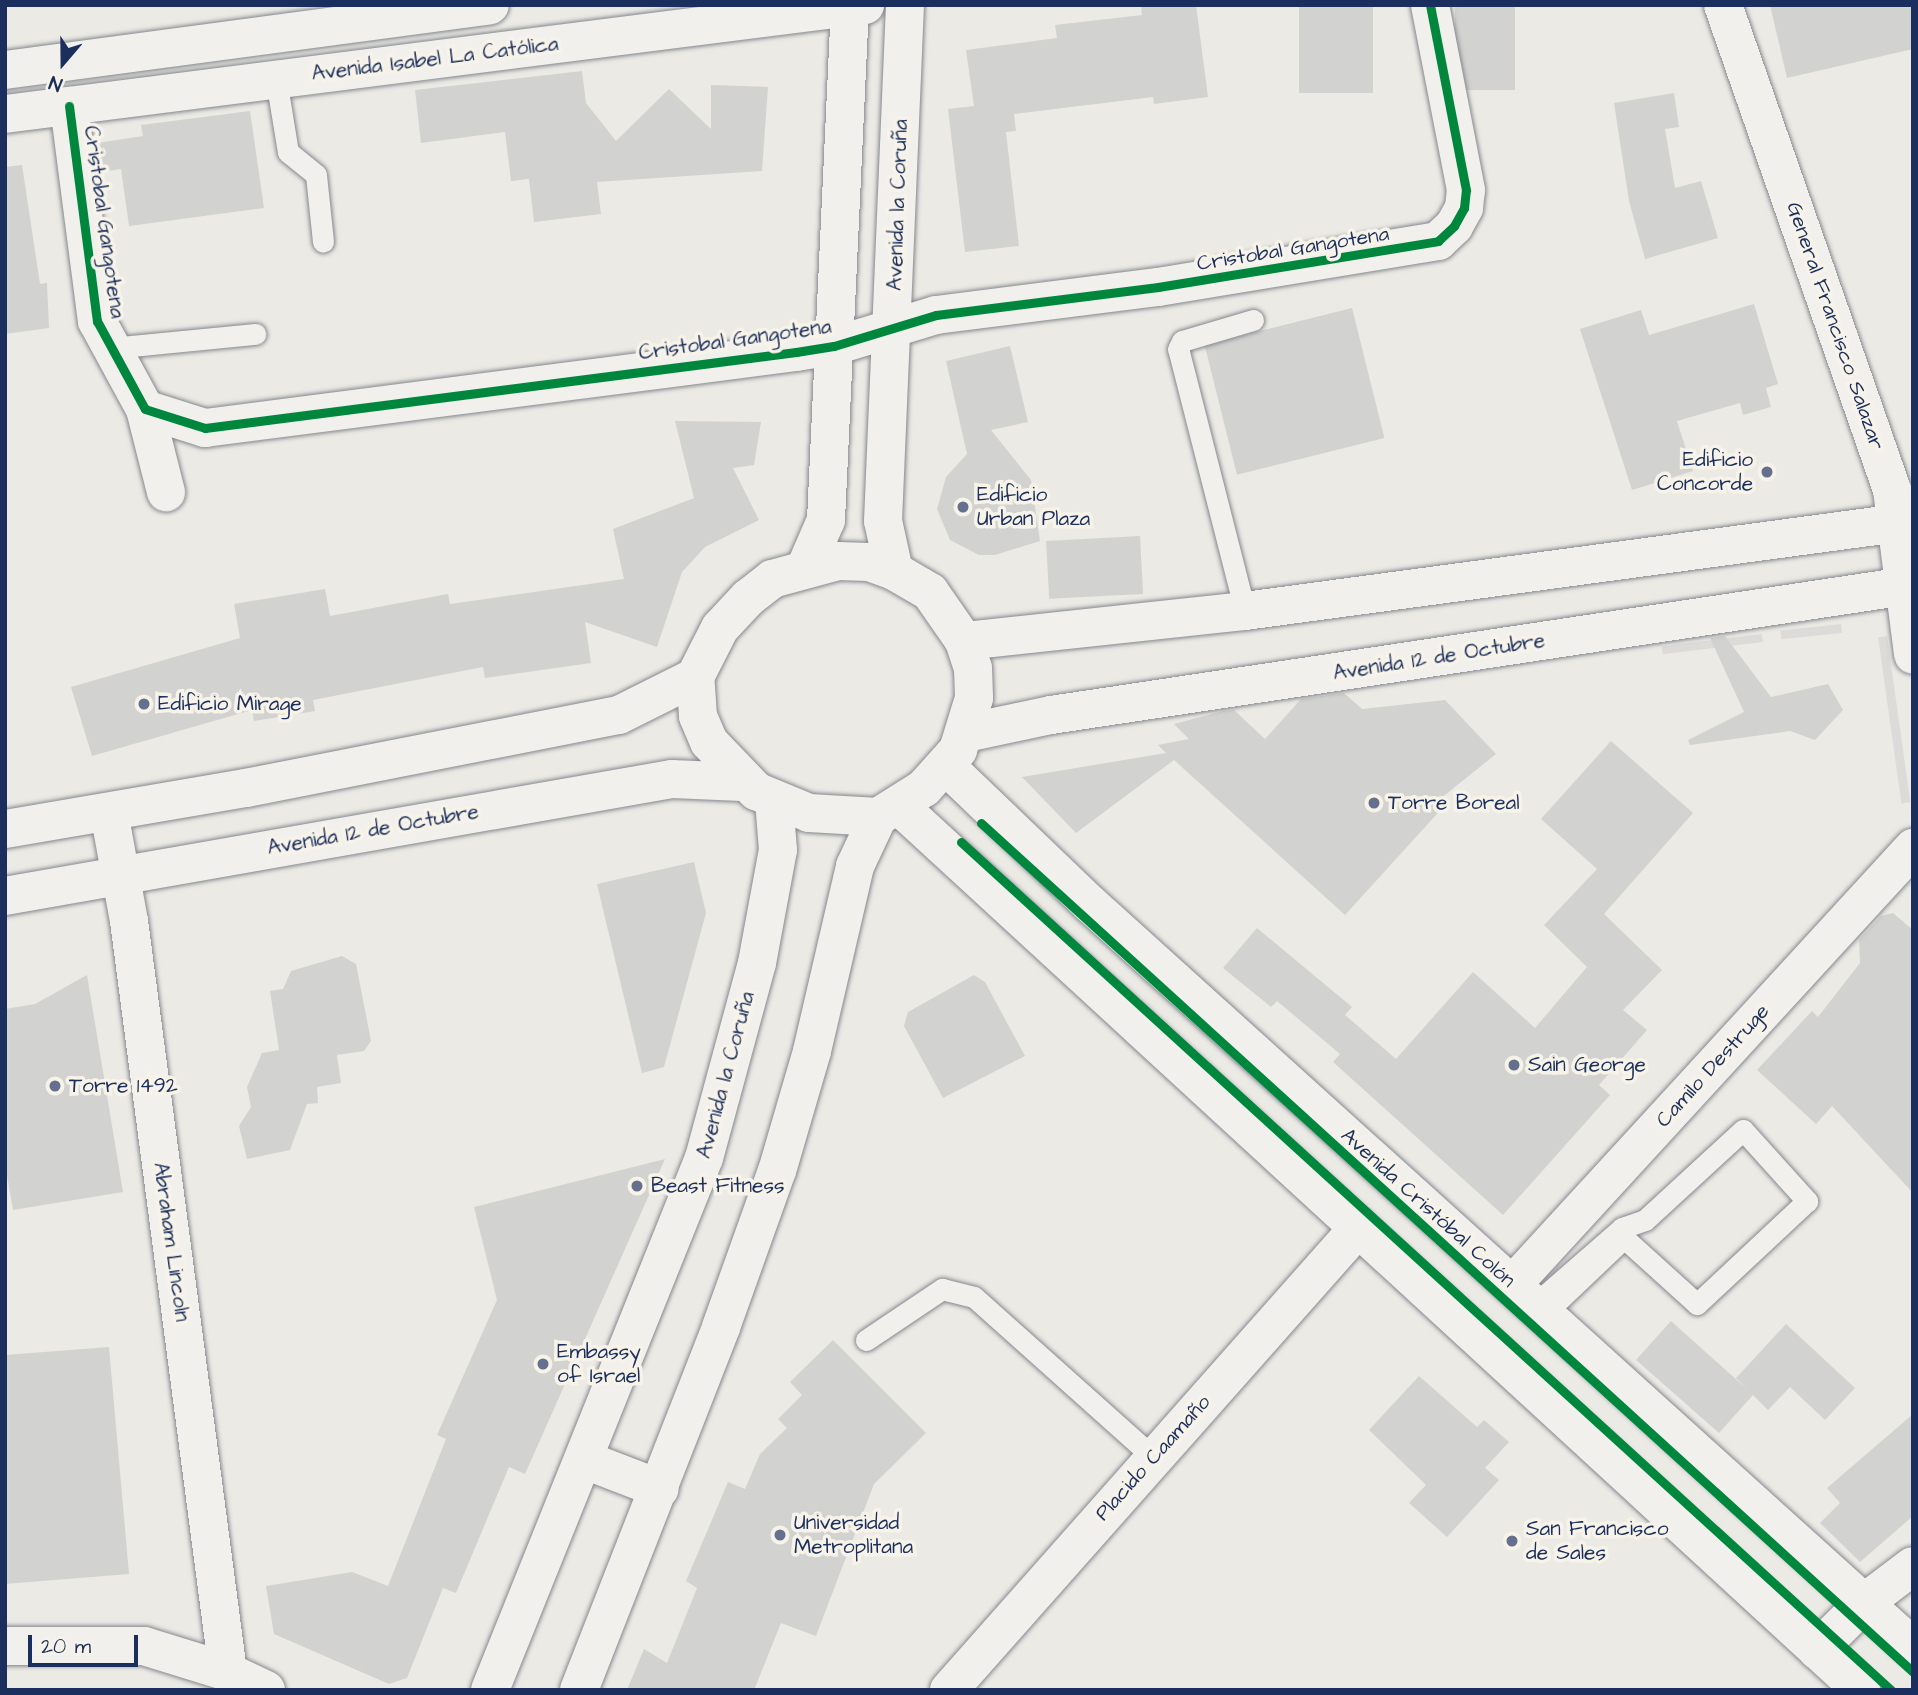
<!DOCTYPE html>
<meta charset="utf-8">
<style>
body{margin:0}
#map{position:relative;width:1918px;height:1695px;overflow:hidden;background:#ebeae5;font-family:"Architects Daughter",sans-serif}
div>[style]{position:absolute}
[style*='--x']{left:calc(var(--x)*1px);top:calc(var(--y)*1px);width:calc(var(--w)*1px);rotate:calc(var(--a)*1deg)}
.green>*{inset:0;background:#dcdbd9;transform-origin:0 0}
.building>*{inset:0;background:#d2d2d0;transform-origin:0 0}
.roads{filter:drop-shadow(0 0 2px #85888f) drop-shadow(0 0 2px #85888f)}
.service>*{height:21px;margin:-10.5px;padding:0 10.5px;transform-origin:10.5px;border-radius:10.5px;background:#f1f0ec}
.minor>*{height:38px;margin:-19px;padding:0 19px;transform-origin:19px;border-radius:19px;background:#f1f0ec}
.tertiary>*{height:38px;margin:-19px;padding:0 19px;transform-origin:19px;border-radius:19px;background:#f1f0ec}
.secondary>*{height:38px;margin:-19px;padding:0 19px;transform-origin:19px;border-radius:19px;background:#f1f0ec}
.cycleway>*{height:9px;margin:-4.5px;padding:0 4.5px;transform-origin:4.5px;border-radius:4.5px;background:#00873e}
.dots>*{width:19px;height:19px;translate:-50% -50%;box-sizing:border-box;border:4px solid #f7f3e8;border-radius:50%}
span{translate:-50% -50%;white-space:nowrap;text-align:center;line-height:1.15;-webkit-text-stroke:7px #f7f3e8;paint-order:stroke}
.street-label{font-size:21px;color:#1b2f5e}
.poi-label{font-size:21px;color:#1b2f5e}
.right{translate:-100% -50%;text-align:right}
.left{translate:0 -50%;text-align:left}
.frame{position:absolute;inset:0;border:7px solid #1b2f5e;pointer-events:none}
.north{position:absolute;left:28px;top:28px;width:70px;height:70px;-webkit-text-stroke:5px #f7f3e8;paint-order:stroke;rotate:200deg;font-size:19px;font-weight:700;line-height:28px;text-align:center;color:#1b2f5e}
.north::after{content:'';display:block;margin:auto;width:24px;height:32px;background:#1b2f5e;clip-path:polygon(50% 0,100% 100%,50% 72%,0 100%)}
.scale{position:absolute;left:28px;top:1635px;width:110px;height:32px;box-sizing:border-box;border:4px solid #1b2f5e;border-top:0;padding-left:9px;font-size:21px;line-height:24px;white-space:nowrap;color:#1b2f5e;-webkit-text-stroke:5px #f7f3e8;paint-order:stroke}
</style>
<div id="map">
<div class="green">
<i style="left:1841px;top:624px;width:9px;height:61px;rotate:84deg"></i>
<i style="left:1762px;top:634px;width:8px;height:101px;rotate:83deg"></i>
<i style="left:1887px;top:636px;width:168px;height:9px;rotate:82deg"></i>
</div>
<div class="building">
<i style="clip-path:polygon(1141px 5px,1196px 5px,1208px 97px,1154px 104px,1153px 97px,1014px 114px,1016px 131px,1006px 132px,1019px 246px,965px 252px,948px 109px,974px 106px,966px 50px,1057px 38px,1055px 25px,1142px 15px)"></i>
<i style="left:1299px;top:5px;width:74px;height:88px"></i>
<i style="left:1455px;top:5px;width:60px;height:85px"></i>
<i style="clip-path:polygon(1770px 5px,1913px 5px,1913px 49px,1787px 78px)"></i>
<i style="clip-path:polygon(582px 71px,586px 103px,616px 141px,669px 89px,711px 129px,711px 85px,768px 87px,762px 171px,597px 182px,601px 214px,534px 222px,529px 179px,511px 181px,505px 132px,421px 143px,415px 90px)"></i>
<i style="clip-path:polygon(1674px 93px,1679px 127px,1665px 129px,1675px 188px,1701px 181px,1718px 238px,1645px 259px,1629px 201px,1614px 103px)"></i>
<i style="clip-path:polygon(250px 111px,264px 208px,129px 226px,121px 169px,101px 172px,97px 143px,143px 136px,141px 125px)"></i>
<i style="clip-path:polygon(22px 165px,40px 284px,47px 283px,49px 328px,5px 334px,5px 167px)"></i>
<i style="clip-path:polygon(1754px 304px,1778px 384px,1766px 388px,1771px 407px,1743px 415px,1740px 403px,1677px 421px,1693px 471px,1632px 490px,1580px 329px,1641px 310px,1649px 335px)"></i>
<i style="left:1352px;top:308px;width:134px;height:152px;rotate:76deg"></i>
<i style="clip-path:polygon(1010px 346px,1028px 422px,991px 430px,1031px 480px,1040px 541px,995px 555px,979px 555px,950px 540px,937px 509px,946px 477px,967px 454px,946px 361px)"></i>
<i style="clip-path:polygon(675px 421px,761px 422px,754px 465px,733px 468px,759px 520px,705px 547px,682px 572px,657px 647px,585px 622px,591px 663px,485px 678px,483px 667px,313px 700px,315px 711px,254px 721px,252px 710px,92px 756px,71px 687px,240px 638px,234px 604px,325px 589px,330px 616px,448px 594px,450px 604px,624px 579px,613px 529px,694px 498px)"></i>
<i style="left:1140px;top:536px;width:58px;height:94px;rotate:87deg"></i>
<i style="clip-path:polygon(1725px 636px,1771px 697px,1828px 684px,1843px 710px,1815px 740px,1790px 731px,1690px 745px,1688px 740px,1744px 712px,1710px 638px)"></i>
<i style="clip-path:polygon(1344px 693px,1362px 709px,1445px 700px,1496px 754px,1440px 799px,1446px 804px,1345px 915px,1174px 760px,1076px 833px,1022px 777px,1166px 753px,1158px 745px,1189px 739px,1174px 724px,1223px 711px,1234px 710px,1265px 739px,1301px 699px)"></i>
<i style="clip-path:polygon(1611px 741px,1693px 813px,1604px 914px,1662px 970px,1623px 1010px,1647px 1030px,1599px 1085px,1610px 1095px,1503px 1215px,1333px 1062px,1340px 1054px,1277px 1001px,1271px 1007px,1223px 968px,1257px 928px,1352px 1007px,1345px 1015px,1396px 1059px,1473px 972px,1535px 1028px,1587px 967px,1544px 925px,1597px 869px,1541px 819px)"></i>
<i style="clip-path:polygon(694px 862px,706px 913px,664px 1067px,642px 1073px,597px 884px)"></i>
<i style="clip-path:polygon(1893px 913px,1913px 930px,1913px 1193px,1832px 1106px,1816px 1124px,1757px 1070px,1812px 1011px,1818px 1017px,1860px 963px,1859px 940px,1881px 916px)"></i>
<i style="clip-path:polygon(342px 956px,356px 964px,371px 1041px,364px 1051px,337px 1055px,341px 1083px,317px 1087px,318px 1103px,307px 1104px,290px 1150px,247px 1159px,239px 1126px,251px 1107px,247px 1087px,262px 1053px,279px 1050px,270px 991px,283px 989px,291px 971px)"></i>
<i style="clip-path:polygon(87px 975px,123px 1192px,13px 1210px,5px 1164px,5px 1009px,35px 1004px)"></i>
<i style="clip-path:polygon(974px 975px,985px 982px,1025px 1056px,943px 1098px,904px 1026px,908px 1012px)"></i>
<i style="clip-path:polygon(665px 1159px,525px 1474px,509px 1467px,456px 1593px,443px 1588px,407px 1678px,389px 1684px,274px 1634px,266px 1586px,352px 1572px,388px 1586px,446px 1439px,437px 1435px,497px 1300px,474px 1207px)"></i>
<i style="clip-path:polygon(1671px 1321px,1748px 1390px,1736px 1378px,1786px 1324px,1855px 1388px,1825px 1420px,1790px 1387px,1768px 1410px,1753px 1395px,1719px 1433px,1636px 1360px)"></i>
<i style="clip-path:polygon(833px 1340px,926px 1433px,874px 1484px,816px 1636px,781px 1623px,754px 1690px,627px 1690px,644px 1649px,667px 1663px,697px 1588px,686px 1581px,728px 1482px,745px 1489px,760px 1454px,787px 1428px,778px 1419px,802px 1395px,790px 1382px)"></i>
<i style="clip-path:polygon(109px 1347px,129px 1574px,5px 1584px,5px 1355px)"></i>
<i style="clip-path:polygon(1419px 1376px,1477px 1427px,1484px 1420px,1509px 1442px,1485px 1468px,1499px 1480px,1447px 1537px,1409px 1503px,1426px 1485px,1369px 1430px)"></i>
<i style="clip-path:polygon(1913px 1414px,1913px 1516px,1860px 1562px,1820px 1523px,1840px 1503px,1827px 1488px)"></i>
</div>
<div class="roads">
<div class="service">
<i style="--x:276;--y:79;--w:74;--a:80.7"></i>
<i style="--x:288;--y:152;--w:36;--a:39"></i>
<i style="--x:316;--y:175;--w:67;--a:84"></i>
<i style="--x:111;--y:348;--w:145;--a:-5.6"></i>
<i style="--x:1245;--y:611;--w:270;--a:-104.3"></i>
<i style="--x:1178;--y:349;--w:9;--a:-63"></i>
<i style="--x:1182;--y:341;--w:74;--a:-16.5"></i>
<i style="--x:1535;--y:1304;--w:116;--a:-41.1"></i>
<i style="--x:1622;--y:1228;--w:24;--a:-19"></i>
<i style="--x:1645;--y:1220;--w:133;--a:-42.6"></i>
<i style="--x:1743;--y:1130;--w:96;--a:48"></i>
<i style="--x:1807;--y:1201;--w:151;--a:136.9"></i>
<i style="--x:1697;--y:1304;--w:98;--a:-137.9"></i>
<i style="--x:1624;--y:1238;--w:109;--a:136.5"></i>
<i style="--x:866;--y:1340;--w:92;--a:-33.9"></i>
<i style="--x:942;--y:1289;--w:33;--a:14"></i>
<i style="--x:974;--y:1297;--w:241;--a:41.8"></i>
</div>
<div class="minor">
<i style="--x:1723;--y:5;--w:514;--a:70.79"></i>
<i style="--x:1892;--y:490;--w:166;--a:82.7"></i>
<i style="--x:69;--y:106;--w:217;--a:82.6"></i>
<i style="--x:97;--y:321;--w:100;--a:61.4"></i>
<i style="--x:145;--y:409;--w:63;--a:17.6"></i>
<i style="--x:205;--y:428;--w:596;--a:-7.33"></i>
<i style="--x:796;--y:352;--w:38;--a:-9"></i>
<i style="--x:834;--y:346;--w:107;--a:-16.9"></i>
<i style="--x:936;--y:315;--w:224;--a:-7.2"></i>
<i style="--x:1158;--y:287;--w:284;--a:-9.3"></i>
<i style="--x:1438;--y:241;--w:22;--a:-43"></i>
<i style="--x:1454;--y:226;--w:21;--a:-61"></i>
<i style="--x:1464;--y:208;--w:18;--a:-84"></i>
<i style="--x:1466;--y:190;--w:188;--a:-101"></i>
<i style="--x:145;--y:409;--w:86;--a:75.8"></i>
<i style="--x:109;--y:812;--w:111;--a:79.6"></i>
<i style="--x:129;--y:921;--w:757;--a:82.49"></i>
<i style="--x:1513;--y:1284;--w:592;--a:-47.47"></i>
<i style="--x:5;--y:1646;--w:139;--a:0"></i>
<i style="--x:144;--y:1646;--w:88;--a:17.2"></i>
<i style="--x:228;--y:1672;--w:42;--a:25.3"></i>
<i style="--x:1817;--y:1650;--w:66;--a:-45"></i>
<i style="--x:1864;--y:1603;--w:61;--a:-37.1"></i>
<i style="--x:949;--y:1690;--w:618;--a:-48.47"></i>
</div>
<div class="tertiary">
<i style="--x:5;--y:70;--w:489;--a:-7.6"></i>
<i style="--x:5;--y:114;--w:867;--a:-7.22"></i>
<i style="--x:946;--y:766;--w:199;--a:43.8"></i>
<i style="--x:1090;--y:904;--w:1109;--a:42.08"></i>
<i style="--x:898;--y:805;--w:1308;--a:42.58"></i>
</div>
<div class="secondary">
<i style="--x:838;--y:561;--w:31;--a:2"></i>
<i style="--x:869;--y:562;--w:27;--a:20"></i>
<i style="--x:894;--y:571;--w:42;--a:30.3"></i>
<i style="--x:930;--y:592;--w:60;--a:55.2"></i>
<i style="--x:964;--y:641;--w:28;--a:72"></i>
<i style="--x:973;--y:668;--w:30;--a:88"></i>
<i style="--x:974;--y:698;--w:54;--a:107.1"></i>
<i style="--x:958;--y:750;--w:51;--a:131.8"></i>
<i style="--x:924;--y:788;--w:54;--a:147.8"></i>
<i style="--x:878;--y:817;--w:69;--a:-176.7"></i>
<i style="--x:809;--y:813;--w:57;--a:-157.5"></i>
<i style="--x:756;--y:791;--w:68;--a:-133.8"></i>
<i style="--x:709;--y:742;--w:28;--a:-113"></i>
<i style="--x:698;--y:716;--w:39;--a:-94"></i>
<i style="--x:695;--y:677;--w:55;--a:-63"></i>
<i style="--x:720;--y:628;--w:41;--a:-47"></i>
<i style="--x:748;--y:598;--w:31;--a:-38"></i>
<i style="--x:772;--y:579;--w:68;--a:-15.3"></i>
<i style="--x:806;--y:566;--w:50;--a:-66.5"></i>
<i style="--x:826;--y:520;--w:516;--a:-87.33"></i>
<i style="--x:894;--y:571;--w:51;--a:-102.4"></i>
<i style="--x:883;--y:521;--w:516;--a:-87.56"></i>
<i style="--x:964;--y:641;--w:283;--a:-6.1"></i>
<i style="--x:1245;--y:611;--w:674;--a:-7.67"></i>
<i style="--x:966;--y:733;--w:87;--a:-12"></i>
<i style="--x:1051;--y:715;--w:872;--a:-8.58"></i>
<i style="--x:5;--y:829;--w:244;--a:-9.7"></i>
<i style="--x:246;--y:788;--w:380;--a:-11.1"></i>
<i style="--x:619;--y:715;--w:85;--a:-26.6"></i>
<i style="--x:5;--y:896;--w:677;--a:-9.95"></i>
<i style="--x:672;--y:779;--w:70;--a:2.5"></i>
<i style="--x:585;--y:1460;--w:80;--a:21.1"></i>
<i style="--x:490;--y:1690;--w:573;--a:-68.09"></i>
<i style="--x:704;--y:1158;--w:202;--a:-74.8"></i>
<i style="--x:757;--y:963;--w:115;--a:-79.5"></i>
<i style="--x:778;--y:850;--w:50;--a:-94.6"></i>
<i style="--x:579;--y:1690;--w:390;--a:-68.6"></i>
<i style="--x:721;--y:1327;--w:166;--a:-70.3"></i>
<i style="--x:777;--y:1171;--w:125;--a:-73.7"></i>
<i style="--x:812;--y:1051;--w:190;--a:-76.9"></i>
<i style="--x:855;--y:866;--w:54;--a:-64.9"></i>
</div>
</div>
<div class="cycleway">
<i style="--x:69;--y:106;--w:217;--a:82.6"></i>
<i style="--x:97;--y:321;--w:100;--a:61.4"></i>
<i style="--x:145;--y:409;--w:63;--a:17.6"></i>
<i style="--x:205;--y:428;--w:596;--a:-7.33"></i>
<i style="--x:796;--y:352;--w:38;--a:-9"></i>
<i style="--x:834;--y:346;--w:107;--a:-16.9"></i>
<i style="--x:936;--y:315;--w:224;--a:-7.2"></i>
<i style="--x:1158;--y:287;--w:284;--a:-9.3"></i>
<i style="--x:1438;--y:241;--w:22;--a:-43"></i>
<i style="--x:1454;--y:226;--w:21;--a:-61"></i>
<i style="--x:1464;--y:208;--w:18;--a:-84"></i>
<i style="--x:1466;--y:190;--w:188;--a:-101"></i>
<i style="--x:981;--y:823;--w:1261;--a:42.33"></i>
<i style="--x:961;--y:842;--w:1259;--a:42.36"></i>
</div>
<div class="dots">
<i style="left:1767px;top:472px;background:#64708d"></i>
<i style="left:963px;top:507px;background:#64708d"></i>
<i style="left:144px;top:704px;background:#64708d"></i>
<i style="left:1374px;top:803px;background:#64708d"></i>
<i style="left:1514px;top:1065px;background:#64708d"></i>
<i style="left:55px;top:1086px;background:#64708d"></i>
<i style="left:637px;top:1186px;background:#64708d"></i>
<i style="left:543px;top:1364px;background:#64708d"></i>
<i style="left:780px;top:1535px;background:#64708d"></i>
<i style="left:1512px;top:1541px;background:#64708d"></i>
</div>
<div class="street-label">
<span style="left:435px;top:59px;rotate:-7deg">Avenida Isabel La Católica</span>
<span style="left:898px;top:205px;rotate:-88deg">Avenida la Coruña</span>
<span style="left:104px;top:222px;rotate:82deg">Cristobal Gangotena</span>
<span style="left:1293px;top:249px;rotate:-9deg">Cristobal Gangotena</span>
<span style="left:1835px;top:326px;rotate:71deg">General Francisco Salazar</span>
<span style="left:735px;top:340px;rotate:-8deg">Cristobal Gangotena</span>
<span style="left:1439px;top:657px;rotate:-9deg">Avenida 12 de Octubre</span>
<span style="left:373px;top:830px;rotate:-10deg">Avenida 12 de Octubre</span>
<span style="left:1713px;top:1066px;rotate:-48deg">Camilo Destruge</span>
<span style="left:726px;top:1075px;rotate:-75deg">Avenida la Coruña</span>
<span style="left:1428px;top:1208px;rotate:42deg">Avenida Cristóbal Colón</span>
<span style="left:171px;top:1242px;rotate:82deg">Abraham Lincoln</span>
<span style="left:1153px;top:1458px;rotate:-48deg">Placido Caamaño</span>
</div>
<div class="poi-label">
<span class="right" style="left:1753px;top:472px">Edificio<br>Concorde</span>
<span class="left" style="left:977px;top:507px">Edificio<br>Urban Plaza</span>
<span class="left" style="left:158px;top:704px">Edificio Mirage</span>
<span class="left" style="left:1388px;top:803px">Torre Boreal</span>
<span class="left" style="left:1528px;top:1065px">Sain George</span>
<span class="left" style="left:69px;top:1086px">Torre 1492</span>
<span class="left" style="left:651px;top:1186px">Beast Fitness</span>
<span class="left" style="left:557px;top:1364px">Embassy<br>of Israel</span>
<span class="left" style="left:794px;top:1535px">Universidad<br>Metroplitana</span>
<span class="left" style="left:1526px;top:1541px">San Francisco<br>de Sales</span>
</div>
<div class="frame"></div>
<div class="north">N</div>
<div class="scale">20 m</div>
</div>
